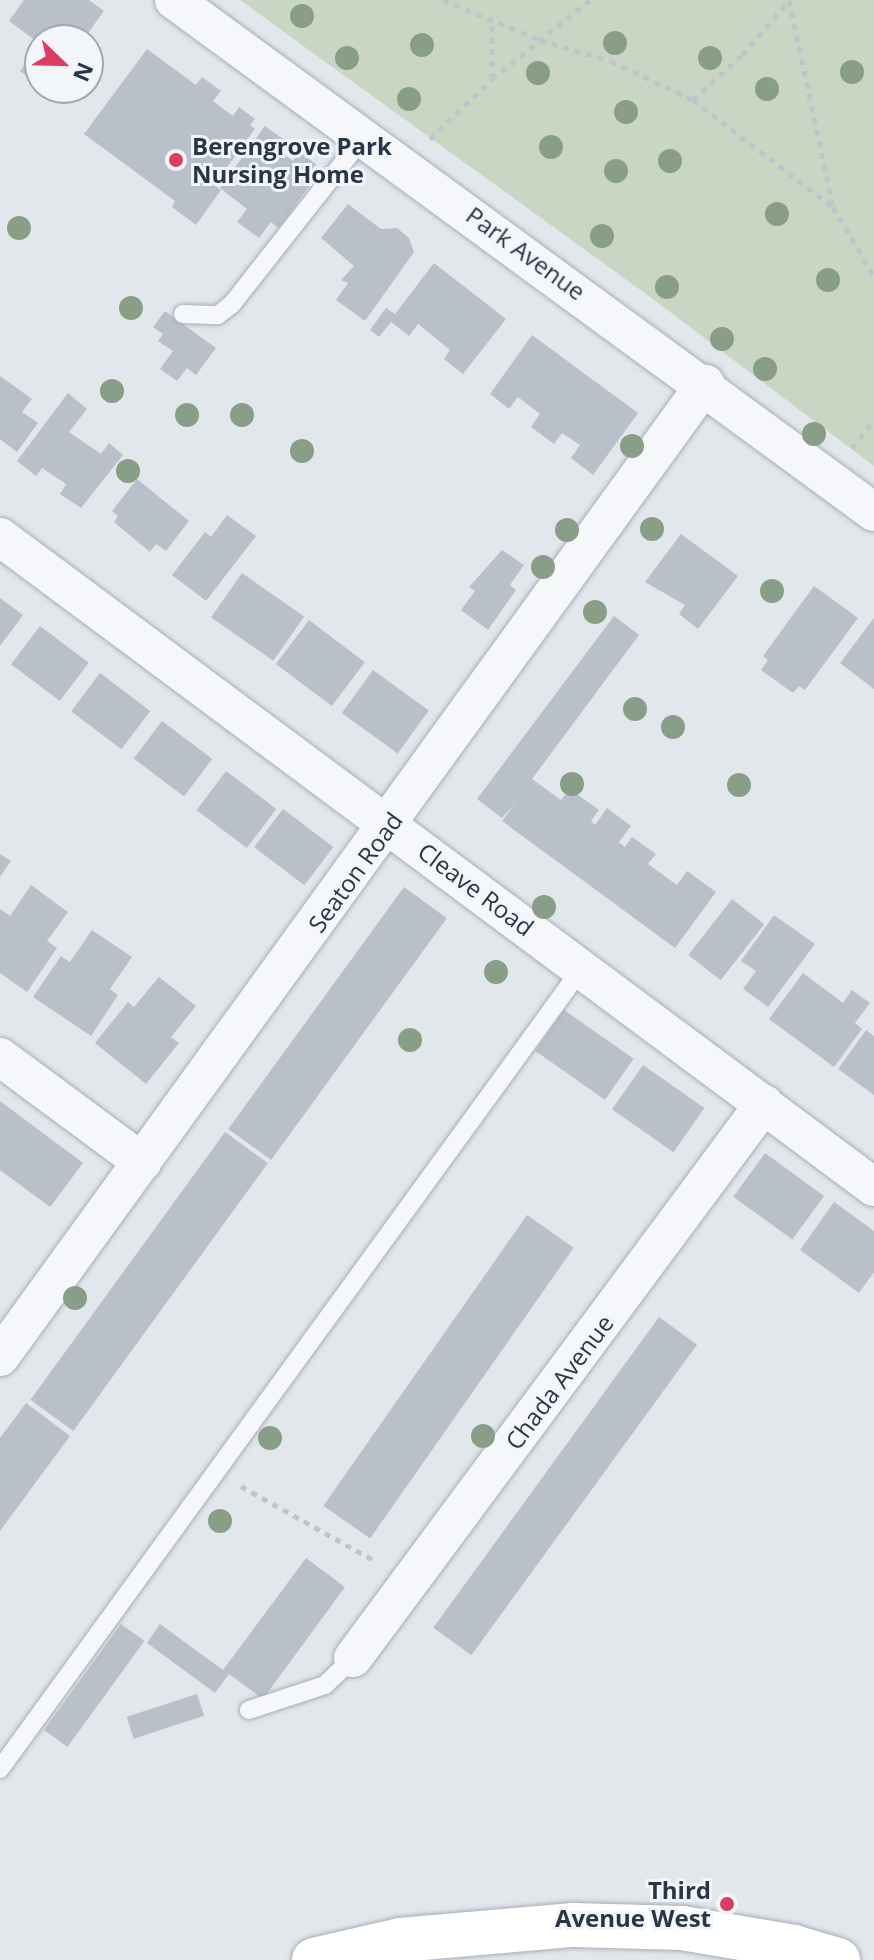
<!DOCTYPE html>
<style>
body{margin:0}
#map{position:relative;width:874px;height:1960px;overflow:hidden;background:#e2e7ec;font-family:"Open Sans",sans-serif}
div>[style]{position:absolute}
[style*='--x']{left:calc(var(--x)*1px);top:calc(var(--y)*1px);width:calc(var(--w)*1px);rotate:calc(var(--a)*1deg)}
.green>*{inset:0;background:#c9d6c3}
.building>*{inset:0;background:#b9c0ca;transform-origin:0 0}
.path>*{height:5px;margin-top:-2.5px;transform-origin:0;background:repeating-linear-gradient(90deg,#c1c5cb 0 6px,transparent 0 12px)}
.roads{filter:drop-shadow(0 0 2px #a7aeb7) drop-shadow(0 0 2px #a7aeb7)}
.lane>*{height:18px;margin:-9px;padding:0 9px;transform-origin:9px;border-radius:9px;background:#f6f7fa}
.street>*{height:38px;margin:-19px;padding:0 19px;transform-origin:19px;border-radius:19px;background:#f6f7fa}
.secondary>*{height:44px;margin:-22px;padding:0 22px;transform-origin:22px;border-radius:22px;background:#fff}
.trees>*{width:24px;height:24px;margin:-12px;border-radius:50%;background:#899e87}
.dots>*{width:22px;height:22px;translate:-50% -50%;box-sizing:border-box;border:4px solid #f2f6f9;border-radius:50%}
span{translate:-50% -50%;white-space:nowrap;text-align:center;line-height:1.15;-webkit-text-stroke:6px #f2f6f9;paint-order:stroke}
.poi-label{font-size:24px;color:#293646;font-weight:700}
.left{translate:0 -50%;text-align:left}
.right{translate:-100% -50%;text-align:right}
.street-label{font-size:24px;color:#293646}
.north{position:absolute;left:24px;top:24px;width:80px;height:80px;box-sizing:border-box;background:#f2f6f9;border:2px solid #a2a9b1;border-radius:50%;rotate:113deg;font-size:22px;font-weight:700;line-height:32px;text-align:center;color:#293646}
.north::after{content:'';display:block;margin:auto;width:28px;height:36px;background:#da3f63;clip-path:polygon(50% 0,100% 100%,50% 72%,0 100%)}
</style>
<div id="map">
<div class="green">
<i style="clip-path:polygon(240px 0,874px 0,874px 466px,646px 294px)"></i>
</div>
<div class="building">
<i style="clip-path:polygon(24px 0,89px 0,104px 11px,83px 40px,40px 40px,40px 44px,9px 21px)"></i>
<i style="clip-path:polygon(40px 45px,40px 86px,20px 71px)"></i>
<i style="clip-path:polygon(147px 49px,196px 85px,202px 77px,221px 91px,213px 101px,233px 116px,239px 107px,255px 119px,250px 125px,255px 129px,214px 185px,221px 190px,196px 225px,172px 207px,175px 201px,84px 134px)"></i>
<i style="clip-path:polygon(265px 126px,283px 139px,276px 149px,293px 161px,299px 152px,316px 164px,309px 174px,315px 178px,279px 228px,271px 222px,259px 238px,237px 222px,247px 209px,220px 188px)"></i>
<i style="clip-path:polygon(348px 204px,381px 229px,397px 228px,409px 238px,414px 252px,365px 321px,336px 300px,348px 283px,341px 280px,354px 266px,321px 238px)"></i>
<i style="clip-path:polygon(434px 263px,506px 319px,463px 374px,444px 359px,450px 350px,418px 324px,409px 336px,391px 322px,379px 337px,370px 330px,386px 308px,395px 314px)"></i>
<i style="clip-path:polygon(165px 311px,216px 348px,196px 375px,187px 368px,177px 381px,160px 369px,173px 351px,158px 341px,163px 334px,153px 327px)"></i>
<i style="clip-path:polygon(532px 335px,638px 413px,593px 475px,571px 458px,580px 445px,562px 433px,554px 444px,531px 427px,540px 414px,518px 397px,509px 409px,490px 394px)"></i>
<i style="clip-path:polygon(0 376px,32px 399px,22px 412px,38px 423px,17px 452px,0 439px)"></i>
<i style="clip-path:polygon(68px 393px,87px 409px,69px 432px,101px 454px,109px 443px,123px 455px,81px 508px,60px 494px,66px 484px,42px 468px,36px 476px,17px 461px)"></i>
<i style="clip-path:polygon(137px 479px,189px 521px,166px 551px,156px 544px,150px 552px,114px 522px,118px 516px,112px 511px)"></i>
<i style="clip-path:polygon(227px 515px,256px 536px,206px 601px,172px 575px,205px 532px,211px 537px)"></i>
<i style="clip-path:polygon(681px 534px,738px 576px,698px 629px,679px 614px,685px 605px,645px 582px)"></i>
<i style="clip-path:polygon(502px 550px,524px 565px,510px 585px,516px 590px,488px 630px,461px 610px,475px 591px,469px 587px)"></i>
<i style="left:242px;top:573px;width:76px;height:54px;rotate:35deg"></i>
<i style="clip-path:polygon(814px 586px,858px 618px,805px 690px,799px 686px,793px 693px,761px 670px,768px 660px,763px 656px)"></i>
<i style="clip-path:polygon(0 598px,23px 615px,0 646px)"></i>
<i style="clip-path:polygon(614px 616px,639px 635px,532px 779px,561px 800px,570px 789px,599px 810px,591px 821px,595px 825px,607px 808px,631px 826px,619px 842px,625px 847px,632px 837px,656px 854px,648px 864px,677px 885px,687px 871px,716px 892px,675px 948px,502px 821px,516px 802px,502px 818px,477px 799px)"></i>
<i style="clip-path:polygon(874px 618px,874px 689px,840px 663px)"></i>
<i style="left:309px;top:620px;width:70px;height:55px;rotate:37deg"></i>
<i style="left:40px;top:626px;width:61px;height:48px;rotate:37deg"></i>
<i style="left:373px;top:670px;width:69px;height:53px;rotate:36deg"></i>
<i style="left:100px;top:673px;width:63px;height:48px;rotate:37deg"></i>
<i style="left:162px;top:721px;width:63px;height:47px;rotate:37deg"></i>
<i style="left:226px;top:771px;width:63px;height:49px;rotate:37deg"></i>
<i style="left:283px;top:809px;width:63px;height:48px;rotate:37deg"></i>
<i style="clip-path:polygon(0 854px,11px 861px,0 877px)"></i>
<i style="clip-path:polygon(31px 885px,68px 912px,47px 941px,57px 948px,27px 992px,0 973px,0 909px,10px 916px)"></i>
<i style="left:404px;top:887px;width:53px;height:299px;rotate:36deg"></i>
<i style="left:732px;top:899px;width:41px;height:71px;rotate:38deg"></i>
<i style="clip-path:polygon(774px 915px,815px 944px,768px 1007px,743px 989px,756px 971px,741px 961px)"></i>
<i style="clip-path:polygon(92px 930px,132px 957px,110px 989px,118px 995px,91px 1036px,33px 997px,61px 956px,70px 962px)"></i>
<i style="clip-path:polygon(803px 973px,843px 1003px,852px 990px,870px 1003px,855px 1023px,862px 1029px,834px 1067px,769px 1019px)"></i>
<i style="clip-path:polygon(159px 977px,196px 1006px,171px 1037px,179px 1043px,146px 1084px,95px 1043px,128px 1002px,134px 1007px)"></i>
<i style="left:564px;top:1010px;width:85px;height:50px;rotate:35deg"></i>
<i style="clip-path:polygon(866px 1030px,874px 1036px,874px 1095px,838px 1069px)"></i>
<i style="left:643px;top:1065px;width:75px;height:54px;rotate:35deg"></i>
<i style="clip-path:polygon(0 1101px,83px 1163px,50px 1207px,0 1170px)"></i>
<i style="left:225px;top:1132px;width:53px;height:331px;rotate:36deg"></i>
<i style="left:765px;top:1153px;width:73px;height:54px;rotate:36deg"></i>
<i style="clip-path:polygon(834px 1202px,874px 1231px,874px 1272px,859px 1293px,800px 1250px)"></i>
<i style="left:527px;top:1215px;width:57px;height:355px;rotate:35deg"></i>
<i style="left:659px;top:1317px;width:47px;height:384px;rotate:36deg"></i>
<i style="clip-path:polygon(26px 1403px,70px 1436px,0 1531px,0 1438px)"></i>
<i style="clip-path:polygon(306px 1558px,345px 1587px,263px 1699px,229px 1674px,215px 1693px,147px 1643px,160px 1624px,223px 1670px)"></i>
<i style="left:121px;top:1624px;width:29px;height:131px;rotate:36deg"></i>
<i style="left:197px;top:1694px;width:23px;height:74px;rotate:72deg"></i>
</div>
<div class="path">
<i style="--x:443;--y:0;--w:105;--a:22.4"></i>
<i style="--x:540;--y:40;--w:74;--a:16.5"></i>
<i style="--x:611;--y:61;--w:91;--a:25.4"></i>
<i style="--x:693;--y:100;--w:176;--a:37.4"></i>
<i style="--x:789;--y:0;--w:212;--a:78"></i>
<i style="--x:833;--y:207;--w:80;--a:59.3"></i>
<i style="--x:492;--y:79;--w:126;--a:-38.9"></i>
<i style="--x:693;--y:100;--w:67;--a:-42.6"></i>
<i style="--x:742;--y:55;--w:69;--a:-49.1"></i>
<i style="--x:430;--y:139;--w:86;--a:-44.1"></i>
<i style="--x:492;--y:79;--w:57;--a:-90"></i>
<i style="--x:852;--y:448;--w:35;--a:-51"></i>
<i style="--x:241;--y:1486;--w:154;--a:29.2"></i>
</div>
<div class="roads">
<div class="lane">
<i style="--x:183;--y:314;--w:35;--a:2"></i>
<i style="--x:218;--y:315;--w:18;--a:-38"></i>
<i style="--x:232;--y:304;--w:215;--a:-51.8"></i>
<i style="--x:249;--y:1710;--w:80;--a:-18.2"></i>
<i style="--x:325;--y:1685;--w:39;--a:-44"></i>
<i style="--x:0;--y:1769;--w:990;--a:-54"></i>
</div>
<div class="street">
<i style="--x:174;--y:0;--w:867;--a:36.18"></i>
<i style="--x:0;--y:537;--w:1089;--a:36.64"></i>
<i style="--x:0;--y:1057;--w:177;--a:36.5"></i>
<i style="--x:0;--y:1357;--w:1202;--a:-54.07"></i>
<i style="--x:353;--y:1658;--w:690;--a:-53.43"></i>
</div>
<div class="secondary">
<i style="--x:314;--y:1960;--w:88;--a:-13.1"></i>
<i style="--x:400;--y:1940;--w:174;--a:-5"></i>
<i style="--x:573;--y:1925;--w:109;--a:1.6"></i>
<i style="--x:682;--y:1928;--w:114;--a:9.6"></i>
<i style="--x:794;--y:1947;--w:46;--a:16.5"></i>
</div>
</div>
<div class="trees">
<i style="left:302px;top:16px"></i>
<i style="left:615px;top:43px"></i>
<i style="left:422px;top:45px"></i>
<i style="left:347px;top:58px"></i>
<i style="left:710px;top:58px"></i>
<i style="left:852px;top:72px"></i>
<i style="left:538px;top:73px"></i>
<i style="left:767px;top:89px"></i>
<i style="left:409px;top:99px"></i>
<i style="left:626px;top:112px"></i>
<i style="left:551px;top:147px"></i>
<i style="left:670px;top:161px"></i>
<i style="left:616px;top:171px"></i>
<i style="left:777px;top:214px"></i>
<i style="left:19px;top:228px"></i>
<i style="left:602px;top:236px"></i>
<i style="left:828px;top:280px"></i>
<i style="left:667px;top:287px"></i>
<i style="left:131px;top:308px"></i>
<i style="left:722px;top:339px"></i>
<i style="left:765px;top:369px"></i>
<i style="left:112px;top:391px"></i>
<i style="left:187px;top:415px"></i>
<i style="left:242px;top:415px"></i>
<i style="left:814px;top:434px"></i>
<i style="left:632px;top:446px"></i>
<i style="left:302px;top:451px"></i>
<i style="left:128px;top:471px"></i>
<i style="left:652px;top:529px"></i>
<i style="left:567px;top:530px"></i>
<i style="left:543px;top:567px"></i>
<i style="left:772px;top:591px"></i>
<i style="left:595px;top:612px"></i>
<i style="left:635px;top:709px"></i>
<i style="left:673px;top:727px"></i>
<i style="left:572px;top:784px"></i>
<i style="left:739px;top:785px"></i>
<i style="left:544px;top:907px"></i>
<i style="left:496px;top:972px"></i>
<i style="left:410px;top:1040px"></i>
<i style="left:75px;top:1298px"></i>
<i style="left:483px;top:1436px"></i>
<i style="left:270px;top:1438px"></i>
<i style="left:220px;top:1521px"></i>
</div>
<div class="dots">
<i style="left:176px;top:160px;background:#da3f63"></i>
<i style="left:727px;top:1904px;background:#da3f63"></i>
</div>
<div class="poi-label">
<span class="left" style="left:192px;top:160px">Berengrove Park<br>Nursing Home</span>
<span class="right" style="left:711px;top:1904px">Third<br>Avenue West</span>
</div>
<div class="street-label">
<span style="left:526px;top:253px;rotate:36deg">Park Avenue</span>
<span style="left:355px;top:872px;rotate:-54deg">Seaton Road</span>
<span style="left:476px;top:889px;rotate:37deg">Cleave Road</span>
<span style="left:559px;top:1382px;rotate:-53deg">Chada Avenue</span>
</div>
<div class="north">N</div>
</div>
